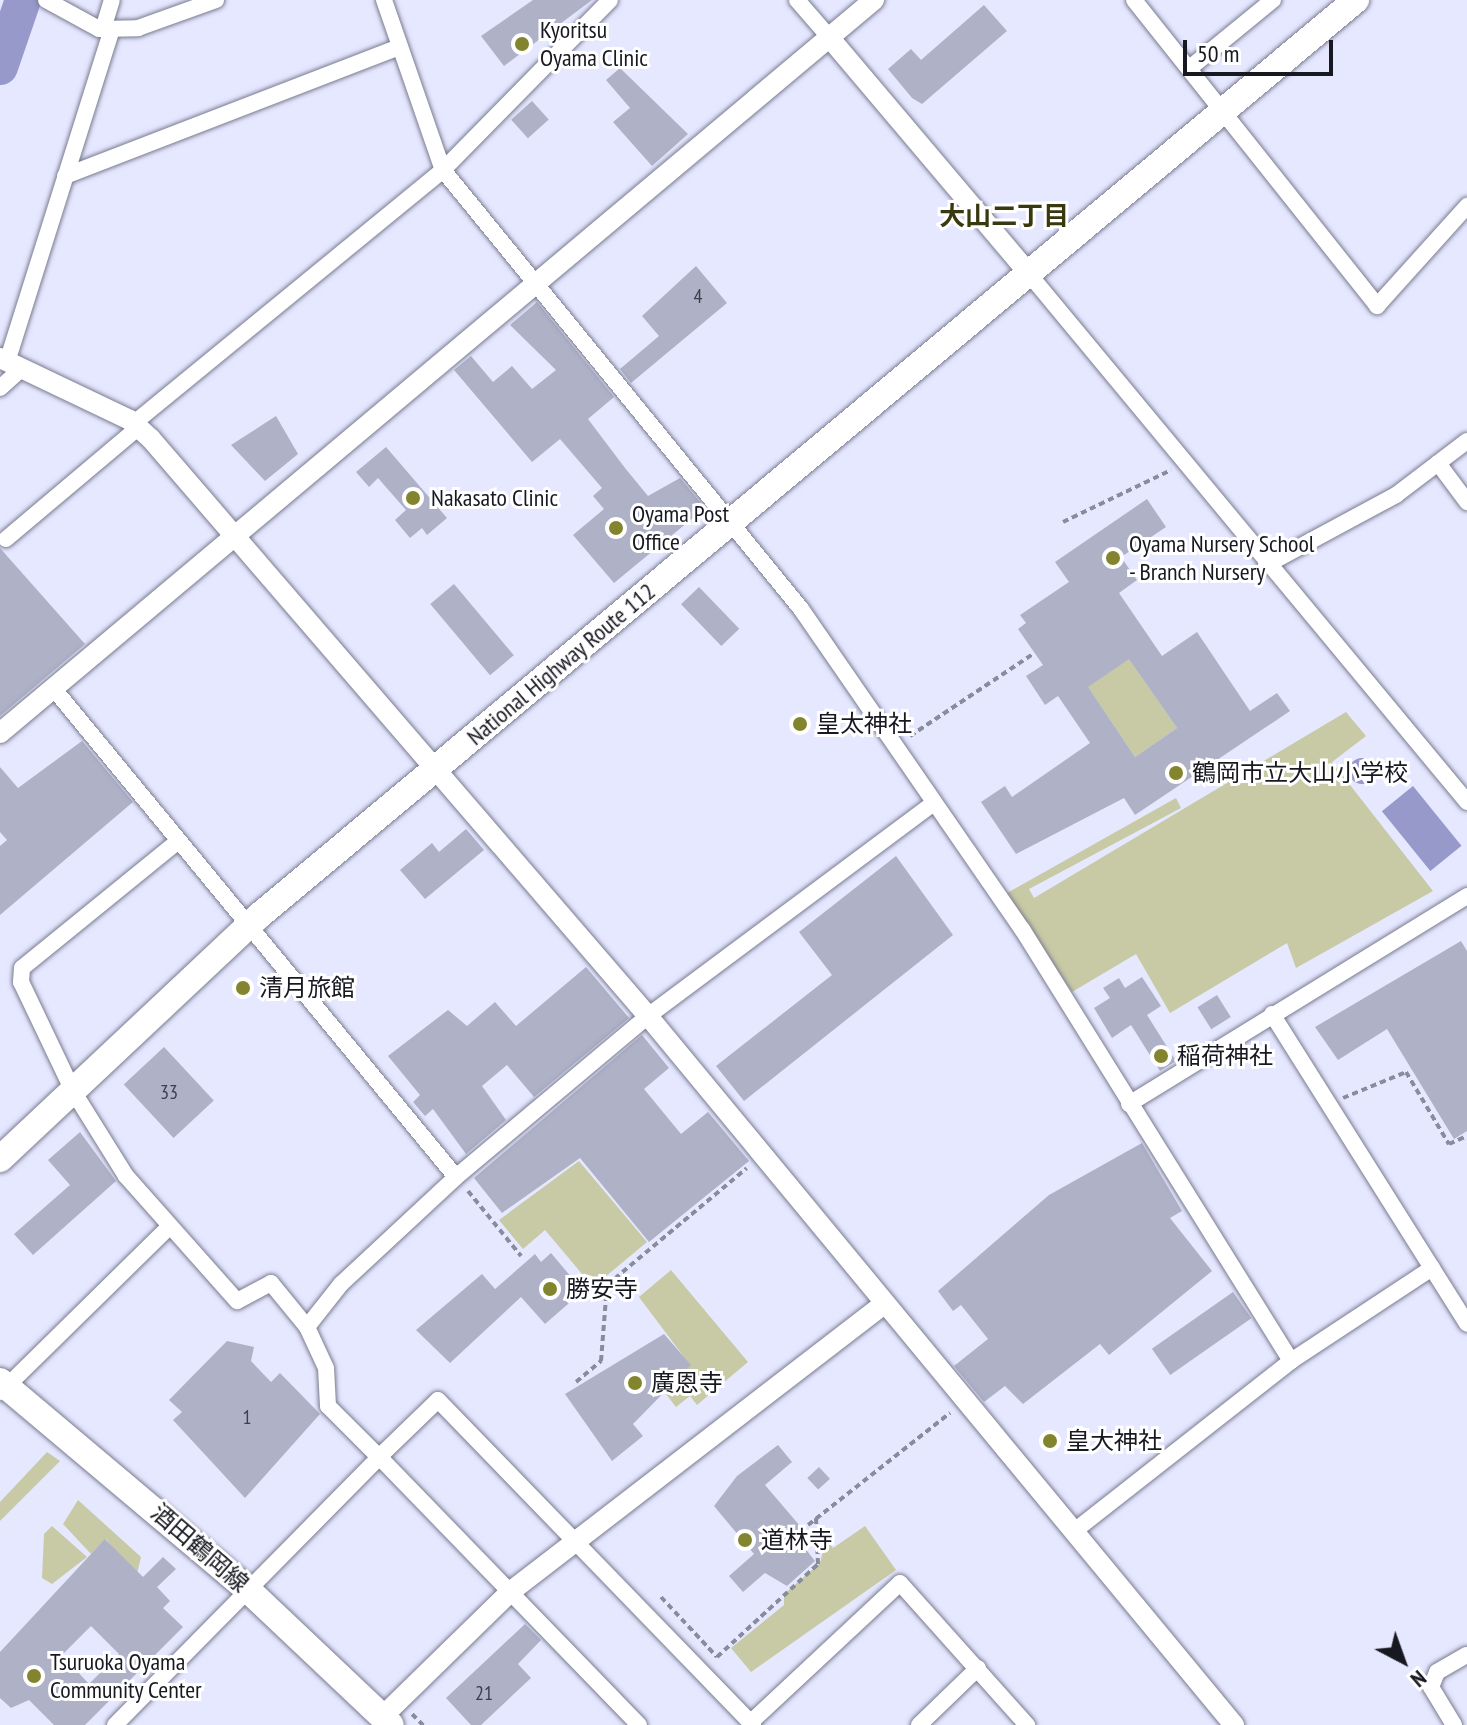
<!DOCTYPE html>
<meta charset="utf-8">
<style>
body{margin:0}
#map{position:relative;width:1467px;height:1725px;overflow:hidden;background:#e5e8ff;font-family:"PT Sans Narrow","Noto Sans JP",sans-serif}
div>[style]{position:absolute}
[style*='--x']{left:calc(var(--x)*1px);top:calc(var(--y)*1px);width:calc(var(--w)*1px);rotate:calc(var(--a)*1deg)}
.green>*{inset:0;background:#c8caa5}
.water>*{inset:0;background:#9699c9;transform-origin:0 0}
.round{border-radius:50%}
.river>*{height:36px;margin:-18px;padding:0 18px;transform-origin:18px;border-radius:18px;background:#9699c9}
.building>*{inset:0;background:#afb1c7;transform-origin:0 0}
.path>*{height:4px;margin-top:-2px;transform-origin:0;background:repeating-linear-gradient(90deg,#898c9c 0 6px,transparent 0 10px)}
.roads{filter:drop-shadow(0 0 2px #7a7b90) drop-shadow(0 0 2px #7a7b90)}
.minor>*{height:16px;margin:-8px;padding:0 8px;transform-origin:8px;border-radius:8px;background:#fff}
.tertiary>*{height:20px;margin:-10px;padding:0 10px;transform-origin:10px;border-radius:10px;background:#fff}
.primary>*{height:26px;margin:-13px;padding:0 13px;transform-origin:13px;border-radius:13px;background:#fff}
.trunk>*{height:26px;margin:-13px;padding:0 13px;transform-origin:13px;border-radius:13px;background:#fff}
.dots>*{width:22px;height:22px;translate:-50% -50%;box-sizing:border-box;border:4px solid #fff;border-radius:50%}
span{translate:-50% -50%;white-space:nowrap;text-align:center;line-height:1.15;-webkit-text-stroke:6px #fff;paint-order:stroke}
.number-label{font-size:20px;color:#3d3e4a}
.number-label span{-webkit-text-stroke-width:0}
.poi-label{font-size:24px;color:#171820}
.left{translate:0 -50%;text-align:left}
.street-label{font-size:24px;color:#171820}
.neighbourhood-label{font-size:26px;color:#393910;font-weight:700}
.north{position:absolute;left:1363px;top:1621px;width:80px;height:80px;-webkit-text-stroke:6px #fff;paint-order:stroke;rotate:139deg;font-size:22px;font-weight:700;line-height:32px;text-align:center;color:#171820}
.north::after{content:'';display:block;margin:auto;width:28px;height:36px;background:#171820;clip-path:polygon(50% 0,100% 100%,50% 72%,0 100%)}
.scale{position:absolute;left:1183px;top:40px;width:150px;height:36px;box-sizing:border-box;border:4px solid #171820;border-top:0;padding-left:10px;font-size:24px;line-height:28px;white-space:nowrap;color:#171820;-webkit-text-stroke:6px #fff;paint-order:stroke}
</style>
<div id="map">
<div class="green">
<i style="clip-path:polygon(1133px 641px,1139px 673px,1177px 728px,1135px 757px,1081px 677px)"></i>
<i style="clip-path:polygon(1346px 712px,1366px 736px,1332px 762px,1433px 891px,1296px 968px,1287px 943px,1170px 1013px,1136px 954px,1072px 992px,1007px 893px,1176px 798px,1181px 808px,1029px 889px,1034px 898px)"></i>
<i style="clip-path:polygon(579px 1161px,647px 1242px,593px 1287px,545px 1230px,523px 1249px,499px 1220px)"></i>
<i style="clip-path:polygon(671px 1270px,748px 1362px,697px 1405px,690px 1396px,676px 1407px,662px 1389px,690px 1365px,639px 1297px)"></i>
<i style="clip-path:polygon(47px 1452px,60px 1461px,0 1521px,0 1502px)"></i>
<i style="clip-path:polygon(78px 1500px,141px 1557px,136px 1578px,106px 1539px,91px 1554px,63px 1524px)"></i>
<i style="clip-path:polygon(52px 1526px,87px 1557px,52px 1584px,42px 1578px,44px 1534px)"></i>
<i style="clip-path:polygon(865px 1526px,896px 1570px,751px 1672px,731px 1648px,784px 1605px,784px 1594px,820px 1563px,826px 1539px,833px 1548px)"></i>
</div>
<div class="water">
<i class="round" style="left:1349px;top:758px;width:26px;height:26px"></i>
<i style="left:1413px;top:786px;width:77px;height:40px;rotate:51deg"></i>
</div>
<div class="river">
<i style="--x:0;--y:67;--w:71;--a:-71.1"></i>
</div>
<div class="building">
<i style="clip-path:polygon(533px 0,592px 0,504px 66px,481px 36px)"></i>
<i style="clip-path:polygon(984px 5px,1007px 31px,922px 104px,912px 98px,888px 69px,911px 49px,921px 60px)"></i>
<i style="clip-path:polygon(620px 68px,688px 134px,652px 166px,613px 122px,630px 108px,606px 80px)"></i>
<i style="left:532px;top:101px;width:25px;height:28px;rotate:48deg"></i>
<i style="clip-path:polygon(696px 266px,727px 303px,631px 383px,620px 369px,659px 336px,642px 316px)"></i>
<i style="clip-path:polygon(537px 302px,614px 397px,588px 419px,625px 468px,648px 496px,680px 478px,705px 508px,614px 583px,573px 535px,604px 509px,593px 496px,602px 488px,560px 439px,532px 462px,454px 370px,471px 356px,493px 382px,512px 366px,532px 389px,556px 370px,510px 325px)"></i>
<i style="clip-path:polygon(276px 416px,298px 454px,265px 481px,231px 445px)"></i>
<i style="clip-path:polygon(386px 447px,447px 518px,427px 535px,422px 528px,410px 538px,395px 520px,406px 510px,378px 478px,369px 487px,356px 472px)"></i>
<i style="clip-path:polygon(evenodd,1147px 499px,1166px 527px,1121px 557px,1137px 580px,1119px 593px,1162px 656px,1197px 632px,1250px 711px,1277px 693px,1290px 711px,1135px 815px,1124px 798px,1016px 854px,981px 802px,1005px 786px,1012px 797px,1090px 743px,1058px 696px,1045px 705px,1026px 676px,1043px 665px,1018px 629px,1026px 623px,1020px 615px,1069px 582px,1055px 562px,1147px 499px,1129px 659px,1177px 728px,1135px 757px,1088px 687px,1129px 659px)"></i>
<i style="clip-path:polygon(0 548px,85px 644px,0 716px)"></i>
<i style="left:454px;top:584px;width:93px;height:31px;rotate:50deg"></i>
<i style="left:699px;top:587px;width:58px;height:25px;rotate:46deg"></i>
<i style="clip-path:polygon(82px 741px,133px 802px,0 915px,0 846px,7px 840px,0 832px,0 767px,18px 788px)"></i>
<i style="clip-path:polygon(466px 829px,484px 850px,425px 899px,400px 870px,432px 843px,439px 852px)"></i>
<i style="clip-path:polygon(896px 856px,953px 935px,744px 1101px,716px 1066px,832px 975px,799px 932px)"></i>
<i style="clip-path:polygon(1461px 941px,1467px 951px,1467px 1131px,1454px 1139px,1387px 1029px,1338px 1060px,1315px 1027px)"></i>
<i style="clip-path:polygon(586px 967px,629px 1018px,534px 1097px,507px 1065px,482px 1086px,506px 1120px,466px 1154px,433px 1109px,425px 1116px,413px 1102px,420px 1095px,388px 1056px,448px 1010px,467px 1026px,495px 1002px,516px 1026px)"></i>
<i style="clip-path:polygon(1142px 977px,1161px 1006px,1147px 1015px,1176px 1061px,1160px 1071px,1131px 1025px,1112px 1038px,1094px 1008px,1110px 998px,1103px 988px,1119px 978px,1125px 988px)"></i>
<i style="left:1217px;top:995px;width:26px;height:23px;rotate:58deg"></i>
<i style="clip-path:polygon(642px 1035px,669px 1068px,644px 1089px,681px 1134px,708px 1112px,749px 1161px,649px 1242px,580px 1158px,502px 1213px,474px 1178px)"></i>
<i style="left:164px;top:1047px;width:73px;height:55px;rotate:47deg"></i>
<i style="clip-path:polygon(80px 1132px,116px 1181px,33px 1255px,14px 1234px,70px 1185px,48px 1160px)"></i>
<i style="clip-path:polygon(1142px 1143px,1182px 1211px,1170px 1218px,1212px 1271px,1109px 1355px,1100px 1344px,1023px 1404px,1005px 1386px,984px 1402px,954px 1366px,988px 1339px,961px 1305px,953px 1311px,938px 1291px,1049px 1195px)"></i>
<i style="clip-path:polygon(551px 1253px,583px 1291px,545px 1324px,521px 1297px,450px 1363px,416px 1330px,482px 1274px,495px 1289px,535px 1254px,541px 1262px)"></i>
<i style="left:1233px;top:1292px;width:32px;height:99px;rotate:55deg"></i>
<i style="clip-path:polygon(664px 1334px,691px 1365px,633px 1424px,643px 1436px,612px 1461px,565px 1394px)"></i>
<i style="clip-path:polygon(227px 1341px,254px 1347px,251px 1361px,271px 1382px,280px 1373px,320px 1414px,245px 1498px,173px 1420px,182px 1412px,169px 1400px)"></i>
<i style="clip-path:polygon(778px 1445px,792px 1462px,765px 1485px,812px 1540px,804px 1547px,815px 1561px,787px 1586px,765px 1573px,743px 1592px,729px 1576px,754px 1554px,714px 1506px,737px 1476px)"></i>
<i style="left:819px;top:1467px;width:16px;height:16px;rotate:47deg"></i>
<i style="clip-path:polygon(evenodd,105px 1539px,143px 1577px,163px 1557px,176px 1569px,157px 1587px,170px 1601px,163px 1608px,183px 1627px,85px 1725px,54px 1725px,29px 1700px,11px 1708px,0 1698px,0 1652px,105px 1539px,91px 1626px,119px 1654px,89px 1684px,62px 1655px,91px 1626px)"></i>
<i style="clip-path:polygon(525px 1624px,541px 1640px,518px 1664px,531px 1678px,481px 1725px,471px 1725px,446px 1698px)"></i>
</div>
<div class="path">
<i style="--x:1063;--y:522;--w:120;--a:-25.7"></i>
<i style="--x:910;--y:736;--w:148;--a:-33.7"></i>
<i style="--x:1343;--y:1098;--w:68;--a:-22.4"></i>
<i style="--x:1406;--y:1072;--w:84;--a:59.2"></i>
<i style="--x:1449;--y:1144;--w:20;--a:-24"></i>
<i style="--x:468;--y:1191;--w:84;--a:50.8"></i>
<i style="--x:576;--y:1382;--w:33;--a:-40"></i>
<i style="--x:601;--y:1361;--w:76;--a:-85.5"></i>
<i style="--x:607;--y:1285;--w:182;--a:-39.9"></i>
<i style="--x:808;--y:1525;--w:181;--a:-38.3"></i>
<i style="--x:661;--y:1597;--w:82;--a:47"></i>
<i style="--x:717;--y:1657;--w:137;--a:-42.6"></i>
<i style="--x:818;--y:1564;--w:46;--a:-92.5"></i>
<i style="--x:412;--y:1714;--w:16;--a:45"></i>
</div>
<div class="roads">
<div class="minor">
<i style="--x:46;--y:0;--w:60;--a:28.7"></i>
<i style="--x:99;--y:29;--w:39;--a:-1"></i>
<i style="--x:138;--y:28;--w:83;--a:-19.7"></i>
<i style="--x:384;--y:0;--w:180;--a:70.9"></i>
<i style="--x:443;--y:170;--w:566;--a:50.8"></i>
<i style="--x:801;--y:609;--w:389;--a:55.4"></i>
<i style="--x:1022;--y:929;--w:509;--a:58.09"></i>
<i style="--x:797;--y:0;--w:49;--a:49.1"></i>
<i style="--x:1134;--y:0;--w:391;--a:51.5"></i>
<i style="--x:1377;--y:306;--w:135;--a:-48"></i>
<i style="--x:103;--y:29;--w:30;--a:-73"></i>
<i style="--x:1191;--y:67;--w:106;--a:-39.3"></i>
<i style="--x:65;--y:176;--w:359;--a:-21.1"></i>
<i style="--x:1029;--y:274;--w:686;--a:50.32"></i>
<i style="--x:7;--y:362;--w:349;--a:-72.5"></i>
<i style="--x:0;--y:388;--w:28;--a:-42"></i>
<i style="--x:134;--y:423;--w:399;--a:-39.3"></i>
<i style="--x:443;--y:170;--w:238;--a:-45.5"></i>
<i style="--x:1438;--y:463;--w:49;--a:53.4"></i>
<i style="--x:6;--y:539;--w:174;--a:-40.1"></i>
<i style="--x:1266;--y:565;--w:148;--a:-28.3"></i>
<i style="--x:1396;--y:495;--w:89;--a:-37.3"></i>
<i style="--x:54;--y:689;--w:632;--a:50.52"></i>
<i style="--x:1272;--y:1014;--w:366;--a:57.8"></i>
<i style="--x:1129;--y:1104;--w:397;--a:-31.6"></i>
<i style="--x:307;--y:1327;--w:55;--a:-51.7"></i>
<i style="--x:341;--y:1284;--w:157;--a:-42.9"></i>
<i style="--x:456;--y:1177;--w:251;--a:-40"></i>
<i style="--x:648;--y:1016;--w:357;--a:-36.7"></i>
<i style="--x:1;--y:1392;--w:235;--a:-44.5"></i>
<i style="--x:1073;--y:1532;--w:277;--a:-38.1"></i>
<i style="--x:1291;--y:1361;--w:169;--a:-33.4"></i>
<i style="--x:750;--y:1723;--w:205;--a:-43"></i>
<i style="--x:900;--y:1583;--w:191;--a:48.2"></i>
<i style="--x:115;--y:1725;--w:376;--a:-45.4"></i>
<i style="--x:379;--y:1457;--w:72;--a:-135"></i>
<i style="--x:328;--y:1406;--w:38;--a:-93"></i>
<i style="--x:326;--y:1368;--w:45;--a:-114.9"></i>
<i style="--x:307;--y:1327;--w:57;--a:-129.3"></i>
<i style="--x:271;--y:1283;--w:38;--a:152"></i>
<i style="--x:237;--y:1301;--w:167;--a:-131.6"></i>
<i style="--x:126;--y:1176;--w:100;--a:-121.9"></i>
<i style="--x:73;--y:1091;--w:121;--a:-115.5"></i>
<i style="--x:21;--y:982;--w:14;--a:-86"></i>
<i style="--x:22;--y:968;--w:201;--a:-39.1"></i>
<i style="--x:639;--y:1725;--w:373;--a:-134.1"></i>
<i style="--x:379;--y:1457;--w:82;--a:-44"></i>
<i style="--x:438;--y:1400;--w:453;--a:45.9"></i>
<i style="--x:919;--y:1725;--w:82;--a:-44"></i>
<i style="--x:1454;--y:1725;--w:44;--a:-121.2"></i>
<i style="--x:1431;--y:1687;--w:16;--a:-68"></i>
<i style="--x:1437;--y:1672;--w:34;--a:-30"></i>
</div>
<div class="tertiary">
<i style="--x:829;--y:37;--w:310;--a:49.8"></i>
<i style="--x:0;--y:358;--w:144;--a:25.5"></i>
<i style="--x:130;--y:420;--w:28;--a:42"></i>
<i style="--x:151;--y:439;--w:762;--a:49.26"></i>
<i style="--x:648;--y:1016;--w:920;--a:50.43"></i>
<i style="--x:0;--y:733;--w:1141;--a:-39.99"></i>
<i style="--x:382;--y:1717;--w:179;--a:-44.3"></i>
<i style="--x:510;--y:1592;--w:472;--a:-37.6"></i>
</div>
<div class="primary">
<i style="--x:0;--y:1381;--w:322;--a:40.1"></i>
<i style="--x:246;--y:1588;--w:199;--a:43.4"></i>
</div>
<div class="trunk">
<i style="--x:0;--y:1159;--w:357;--a:-43.2"></i>
<i style="--x:260;--y:915;--w:1428;--a:-39.86"></i>
</div>
</div>
<div class="dots">
<i style="left:522px;top:44px;background:#83842e"></i>
<i style="left:413px;top:498px;background:#83842e"></i>
<i style="left:616px;top:528px;background:#83842e"></i>
<i style="left:1113px;top:558px;background:#83842e"></i>
<i style="left:800px;top:724px;background:#83842e"></i>
<i style="left:1176px;top:773px;background:#83842e"></i>
<i style="left:243px;top:988px;background:#83842e"></i>
<i style="left:1161px;top:1056px;background:#83842e"></i>
<i style="left:550px;top:1289px;background:#83842e"></i>
<i style="left:635px;top:1383px;background:#83842e"></i>
<i style="left:1050px;top:1441px;background:#83842e"></i>
<i style="left:745px;top:1540px;background:#83842e"></i>
<i style="left:34px;top:1676px;background:#83842e"></i>
</div>
<div class="number-label">
<span style="left:698px;top:296px">4</span>
<span style="left:169px;top:1092px">33</span>
<span style="left:247px;top:1417px">1</span>
<span style="left:484px;top:1693px">21</span>
</div>
<div class="poi-label">
<span class="left" style="left:540px;top:44px">Kyoritsu<br>Oyama Clinic</span>
<span class="left" style="left:431px;top:498px">Nakasato Clinic</span>
<span class="left" style="left:632px;top:528px">Oyama Post<br>Office</span>
<span class="left" style="left:1129px;top:558px">Oyama Nursery School<br>- Branch Nursery</span>
<span class="left" style="left:816px;top:724px">皇太神社</span>
<span class="left" style="left:1192px;top:773px">鶴岡市立大山小学校</span>
<span class="left" style="left:259px;top:988px">清月旅館</span>
<span class="left" style="left:1177px;top:1056px">稲荷神社</span>
<span class="left" style="left:566px;top:1289px">勝安寺</span>
<span class="left" style="left:651px;top:1383px">廣恩寺</span>
<span class="left" style="left:1066px;top:1441px">皇大神社</span>
<span class="left" style="left:761px;top:1540px">道林寺</span>
<span class="left" style="left:50px;top:1676px">Tsuruoka Oyama<br>Community Center</span>
</div>
<div class="street-label">
<span style="left:561px;top:664px;rotate:-40deg">National Highway Route 112</span>
<span style="left:200px;top:1548px;rotate:41deg">酒田鶴岡線</span>
</div>
<div class="neighbourhood-label">
<span style="left:1004px;top:216px">大山二丁目</span>
</div>
<div class="north">N</div>
<div class="scale">50 m</div>
</div>
